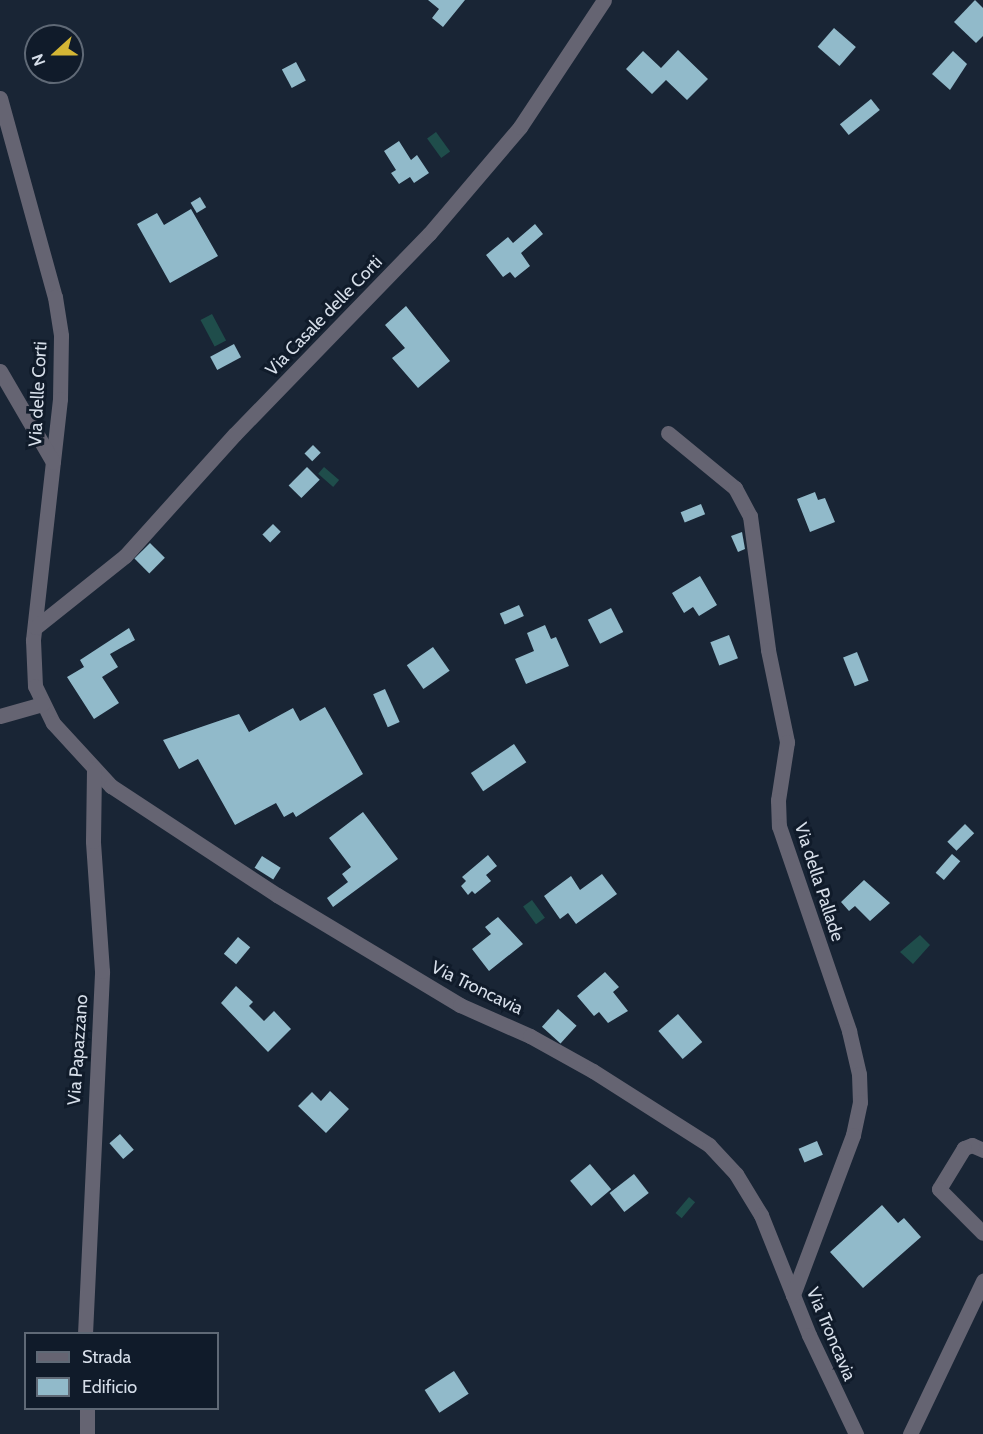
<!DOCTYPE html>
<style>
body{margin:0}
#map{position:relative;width:983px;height:1434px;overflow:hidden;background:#192535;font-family:Cabin,sans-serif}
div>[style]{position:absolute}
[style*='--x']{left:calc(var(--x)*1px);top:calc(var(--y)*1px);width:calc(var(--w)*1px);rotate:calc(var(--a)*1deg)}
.water>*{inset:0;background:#1f4d4b;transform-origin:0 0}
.building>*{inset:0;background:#91baca;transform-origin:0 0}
.minor>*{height:15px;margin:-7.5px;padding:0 7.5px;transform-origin:7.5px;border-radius:7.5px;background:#656472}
span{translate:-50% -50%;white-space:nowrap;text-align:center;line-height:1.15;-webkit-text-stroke:6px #101b2a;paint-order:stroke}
.street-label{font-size:18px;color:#d6dee9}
.legend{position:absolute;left:24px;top:1332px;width:195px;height:78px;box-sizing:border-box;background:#101b2a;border:2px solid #5f6976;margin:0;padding:8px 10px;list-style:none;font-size:18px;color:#d6dee9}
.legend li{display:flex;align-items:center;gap:12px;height:30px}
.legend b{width:30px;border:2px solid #5f6976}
.north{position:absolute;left:24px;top:24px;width:60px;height:60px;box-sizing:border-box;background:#101b2a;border:2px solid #5f6976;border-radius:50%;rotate:249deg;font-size:16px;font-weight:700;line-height:24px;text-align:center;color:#d6dee9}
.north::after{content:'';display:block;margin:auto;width:21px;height:27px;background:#d4b635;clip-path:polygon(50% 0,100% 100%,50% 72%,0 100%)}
</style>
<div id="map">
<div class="water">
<i style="left:436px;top:132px;width:24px;height:11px;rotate:54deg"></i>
<i style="left:212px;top:314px;width:30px;height:13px;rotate:62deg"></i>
<i style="left:324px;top:467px;width:20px;height:9px;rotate:41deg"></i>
<i style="left:532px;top:900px;width:22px;height:11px;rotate:54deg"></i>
<i style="clip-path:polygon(920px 935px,930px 945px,913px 964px,900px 952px)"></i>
<i style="left:689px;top:1197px;width:8px;height:21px;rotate:40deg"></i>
</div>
<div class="building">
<i style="clip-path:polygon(428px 0,465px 0,443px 27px,432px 18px,439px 9px)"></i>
<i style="clip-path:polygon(975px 0,983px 8px,983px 36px,976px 43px,954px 22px)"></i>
<i style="left:834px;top:28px;width:29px;height:25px;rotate:41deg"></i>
<i style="clip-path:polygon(678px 50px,708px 79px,687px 100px,666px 80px,652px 94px,626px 69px,643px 51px,661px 68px)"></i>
<i style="clip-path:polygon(953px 51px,967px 64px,950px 90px,932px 74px)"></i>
<i style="left:296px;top:62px;width:21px;height:16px;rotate:62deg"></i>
<i style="left:871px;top:99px;width:14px;height:40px;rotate:51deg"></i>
<i style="clip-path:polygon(399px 141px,411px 160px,417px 155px,429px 173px,414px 183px,410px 177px,399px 184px,391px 173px,396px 170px,384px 151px)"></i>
<i style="left:200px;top:197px;width:12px;height:11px;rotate:59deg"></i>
<i style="clip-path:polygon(191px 209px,218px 256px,170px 283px,137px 224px,157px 213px,164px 225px)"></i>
<i style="clip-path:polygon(535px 224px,543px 234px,521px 253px,530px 266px,515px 278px,510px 272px,503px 277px,486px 255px,508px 237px,513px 243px)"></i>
<i style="clip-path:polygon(406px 306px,450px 361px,418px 388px,392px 358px,405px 348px,385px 325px)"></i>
<i style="left:234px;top:344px;width:15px;height:27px;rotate:62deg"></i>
<i style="left:313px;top:445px;width:11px;height:12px;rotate:45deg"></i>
<i style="left:307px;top:467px;width:18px;height:26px;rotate:45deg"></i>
<i style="clip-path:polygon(815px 492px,818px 500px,825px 498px,835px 522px,810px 532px,797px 499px)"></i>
<i style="left:701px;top:504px;width:11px;height:22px;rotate:68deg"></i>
<i style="left:273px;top:524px;width:11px;height:15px;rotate:45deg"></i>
<i style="clip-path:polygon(742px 532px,745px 549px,738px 552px,731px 536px)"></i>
<i style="left:150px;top:543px;width:21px;height:22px;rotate:45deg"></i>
<i style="clip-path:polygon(700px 576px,717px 605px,699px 616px,693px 607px,684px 613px,672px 593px)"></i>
<i style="left:519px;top:605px;width:12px;height:21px;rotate:66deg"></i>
<i style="left:611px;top:608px;width:27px;height:26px;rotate:63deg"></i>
<i style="clip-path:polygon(545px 625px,551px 639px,556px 637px,569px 666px,526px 684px,515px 659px,534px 651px,527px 633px)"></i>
<i style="clip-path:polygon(129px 628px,135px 640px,110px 654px,118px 667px,102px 677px,119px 703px,94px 719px,67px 677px,84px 667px,80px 660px)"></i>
<i style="left:729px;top:635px;width:25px;height:20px;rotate:69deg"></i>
<i style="left:433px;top:647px;width:29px;height:32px;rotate:55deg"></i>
<i style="left:857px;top:652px;width:31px;height:15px;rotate:68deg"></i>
<i style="left:385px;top:689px;width:36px;height:13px;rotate:66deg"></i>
<i style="clip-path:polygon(325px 707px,363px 774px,296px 817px,293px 812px,284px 817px,276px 803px,235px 825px,198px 759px,179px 769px,163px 740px,239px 714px,249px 732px,293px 708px,300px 721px)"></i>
<i style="left:514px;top:744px;width:22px;height:52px;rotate:56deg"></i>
<i style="clip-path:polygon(363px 812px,398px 859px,333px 907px,327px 898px,348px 882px,342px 874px,351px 867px,329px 838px)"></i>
<i style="left:965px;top:824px;width:13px;height:25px;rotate:45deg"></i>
<i style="left:952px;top:854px;width:11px;height:25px;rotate:41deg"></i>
<i style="clip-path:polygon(488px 855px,497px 866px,486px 875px,491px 881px,475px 894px,472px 891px,468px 895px,461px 886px,466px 881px,462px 877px)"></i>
<i style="left:262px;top:856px;width:22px;height:14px;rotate:32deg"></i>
<i style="clip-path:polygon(602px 874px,617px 894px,576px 924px,568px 913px,560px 919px,544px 896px,571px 876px,580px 890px)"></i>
<i style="clip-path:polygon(864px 880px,890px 903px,870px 921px,855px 906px,849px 911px,841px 902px)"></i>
<i style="clip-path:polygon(498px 917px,523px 944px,489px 971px,472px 949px,491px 934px,485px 927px)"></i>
<i style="left:238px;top:937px;width:16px;height:22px;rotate:40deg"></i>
<i style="clip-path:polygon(605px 972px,619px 987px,613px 992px,628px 1011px,608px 1023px,599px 1012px,594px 1016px,577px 996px)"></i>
<i style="clip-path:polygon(236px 986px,253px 1002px,249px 1006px,264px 1021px,274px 1011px,291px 1029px,268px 1052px,221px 1003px)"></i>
<i style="left:558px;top:1009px;width:25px;height:24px;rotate:42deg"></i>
<i style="left:678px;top:1014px;width:37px;height:26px;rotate:49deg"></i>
<i style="clip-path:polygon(330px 1091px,349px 1109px,326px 1133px,298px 1106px,312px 1092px,321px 1101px)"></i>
<i style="left:120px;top:1134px;width:21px;height:14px;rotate:49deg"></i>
<i style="left:817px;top:1141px;width:15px;height:20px;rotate:67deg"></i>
<i style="left:590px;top:1164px;width:33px;height:26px;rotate:50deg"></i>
<i style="left:634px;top:1174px;width:24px;height:31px;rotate:52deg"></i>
<i style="clip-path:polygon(882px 1205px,898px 1223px,904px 1218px,921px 1237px,863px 1288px,830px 1252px)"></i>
<i style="left:454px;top:1371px;width:27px;height:35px;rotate:57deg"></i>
</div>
<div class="minor">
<i style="--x:0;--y:98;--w:206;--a:74.6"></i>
<i style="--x:55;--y:297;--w:39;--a:81"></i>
<i style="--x:61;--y:336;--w:63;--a:90.9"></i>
<i style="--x:60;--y:399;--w:243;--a:96.4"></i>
<i style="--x:33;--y:640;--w:46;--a:87.5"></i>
<i style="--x:35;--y:686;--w:41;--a:64.1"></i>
<i style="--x:53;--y:723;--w:86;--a:47.4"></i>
<i style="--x:111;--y:786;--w:199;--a:33.3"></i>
<i style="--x:277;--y:895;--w:214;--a:31"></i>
<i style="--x:460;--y:1005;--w:77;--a:23.9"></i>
<i style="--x:530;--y:1036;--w:72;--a:29.1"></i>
<i style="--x:593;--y:1071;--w:138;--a:32.5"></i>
<i style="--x:709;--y:1145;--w:40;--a:47"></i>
<i style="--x:736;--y:1174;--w:48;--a:58.6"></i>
<i style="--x:761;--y:1215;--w:129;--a:68.2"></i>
<i style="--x:809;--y:1335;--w:110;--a:64.6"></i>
<i style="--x:0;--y:371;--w:105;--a:59.8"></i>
<i style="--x:668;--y:433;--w:87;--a:39.4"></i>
<i style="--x:735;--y:488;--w:32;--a:62"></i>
<i style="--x:750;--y:516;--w:135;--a:82.3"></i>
<i style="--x:768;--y:650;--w:94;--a:78.3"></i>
<i style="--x:787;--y:742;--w:59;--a:98.8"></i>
<i style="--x:778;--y:800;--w:26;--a:88"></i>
<i style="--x:779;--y:826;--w:217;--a:71.1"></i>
<i style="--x:849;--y:1031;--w:44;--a:76.9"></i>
<i style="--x:859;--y:1074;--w:28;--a:88"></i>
<i style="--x:860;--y:1102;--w:34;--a:102"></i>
<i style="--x:853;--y:1135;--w:171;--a:110.6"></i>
<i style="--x:36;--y:627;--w:114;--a:-38.6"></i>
<i style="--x:125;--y:556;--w:164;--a:-48"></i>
<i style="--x:235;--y:434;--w:279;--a:-45.9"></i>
<i style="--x:429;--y:234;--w:140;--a:-49.6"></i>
<i style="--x:520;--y:127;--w:152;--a:-56.5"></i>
<i style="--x:0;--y:716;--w:44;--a:-15.9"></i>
<i style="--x:983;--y:1150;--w:12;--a:-156"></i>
<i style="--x:972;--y:1145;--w:9;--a:159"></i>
<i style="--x:964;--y:1148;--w:48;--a:121.4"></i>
<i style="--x:939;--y:1189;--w:62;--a:45"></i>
<i style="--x:85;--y:1334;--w:363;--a:-87.3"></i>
<i style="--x:102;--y:971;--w:130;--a:-94"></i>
<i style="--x:93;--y:841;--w:72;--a:-89.2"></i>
<i style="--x:87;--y:1434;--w:26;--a:-90"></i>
<i style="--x:910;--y:1434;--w:170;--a:-64.5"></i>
</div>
<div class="street-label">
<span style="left:324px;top:316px;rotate:-46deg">Via Casale delle Corti</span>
<span style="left:38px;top:394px;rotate:-87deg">Via delle Corti</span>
<span style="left:819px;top:882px;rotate:72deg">Via della Pallade</span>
<span style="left:477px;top:988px;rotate:26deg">Via Troncavia</span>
<span style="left:78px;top:1050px;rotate:-86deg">Via Papazzano</span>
<span style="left:831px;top:1334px;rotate:67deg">Via Troncavia</span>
</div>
<ul class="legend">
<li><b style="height:8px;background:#656472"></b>Strada</li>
<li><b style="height:16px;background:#91baca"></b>Edificio</li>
</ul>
<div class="north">N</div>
</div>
